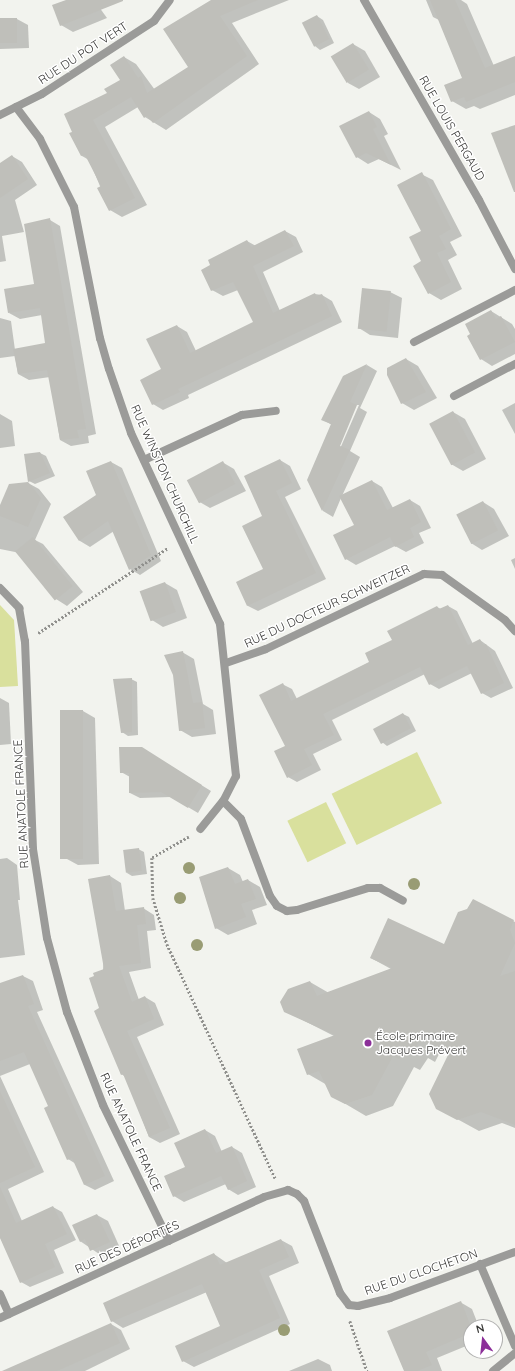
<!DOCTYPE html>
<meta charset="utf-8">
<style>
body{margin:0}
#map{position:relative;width:515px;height:1371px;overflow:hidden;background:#f2f3ee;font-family:Quicksand,sans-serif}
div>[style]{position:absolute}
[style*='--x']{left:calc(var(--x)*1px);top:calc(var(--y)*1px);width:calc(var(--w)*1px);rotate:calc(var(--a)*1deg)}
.green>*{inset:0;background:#d9e09d;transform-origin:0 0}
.shadow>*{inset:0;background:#0003}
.building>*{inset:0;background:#bfbfba;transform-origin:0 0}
.path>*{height:2.5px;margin-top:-1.25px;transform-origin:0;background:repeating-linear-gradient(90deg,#90908d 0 2px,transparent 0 4px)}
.lane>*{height:8px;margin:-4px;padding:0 4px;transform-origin:4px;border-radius:4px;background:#9b9b99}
.street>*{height:8px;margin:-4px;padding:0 4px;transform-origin:4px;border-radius:4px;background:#9b9b99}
.trees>*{width:12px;height:12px;margin:-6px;border-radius:50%;background:#999c74}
.dots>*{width:11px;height:11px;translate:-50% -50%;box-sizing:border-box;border:2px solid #fff;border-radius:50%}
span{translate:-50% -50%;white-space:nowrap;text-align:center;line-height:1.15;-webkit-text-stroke:3px #fff;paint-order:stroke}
.street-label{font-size:12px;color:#393937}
.poi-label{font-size:12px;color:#393937}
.left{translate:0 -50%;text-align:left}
.north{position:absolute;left:463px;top:1319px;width:40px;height:40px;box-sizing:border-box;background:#fff;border:1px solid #b0b0af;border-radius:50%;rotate:345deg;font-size:11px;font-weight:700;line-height:16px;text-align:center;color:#393937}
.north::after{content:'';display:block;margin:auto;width:14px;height:18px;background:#8c2f99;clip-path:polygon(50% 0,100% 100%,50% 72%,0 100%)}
</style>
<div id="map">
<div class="green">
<i style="clip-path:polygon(0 605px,14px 620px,18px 686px,0 687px)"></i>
<i style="left:417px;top:752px;width:57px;height:95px;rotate:64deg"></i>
<i style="left:326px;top:802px;width:46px;height:43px;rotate:64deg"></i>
</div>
<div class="shadow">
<i style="clip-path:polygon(69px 0,94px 0,107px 18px,73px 32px,61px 25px)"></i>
<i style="clip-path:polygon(213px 0,289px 0,232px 23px,259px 64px,166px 130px,145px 117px,138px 107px,105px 127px,147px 205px,122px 217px,110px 210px,89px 160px,82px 156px,74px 132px,121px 80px,124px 57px,136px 64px,155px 90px,189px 67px)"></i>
<i style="clip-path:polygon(426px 0,461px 0,467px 4px,494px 66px,515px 58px,515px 95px,480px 109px,474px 106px,466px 109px,452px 101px,463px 78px,439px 20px,433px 17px)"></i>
<i style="clip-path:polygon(317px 16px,323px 20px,334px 43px,320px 50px,315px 46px)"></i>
<i style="clip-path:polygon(0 19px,17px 19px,28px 25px,29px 48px,0 49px)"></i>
<i style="clip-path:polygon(353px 44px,365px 51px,380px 77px,359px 89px,348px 83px)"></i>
<i style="clip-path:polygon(369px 112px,380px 119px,388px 134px,384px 136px,401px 170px,379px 159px,368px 164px,357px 157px)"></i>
<i style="clip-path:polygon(12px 156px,22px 162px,37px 185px,15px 200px,24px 232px,2px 236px,6px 261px,0 262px,0 164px)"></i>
<i style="clip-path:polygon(421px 174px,433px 180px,462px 236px,450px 242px,457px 255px,448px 260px,462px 289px,441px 300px,429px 293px,422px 262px)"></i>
<i style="clip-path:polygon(50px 220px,60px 226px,96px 434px,88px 436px,89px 443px,71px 446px,60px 440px,50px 377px,29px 380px,18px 374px,15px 356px,0 358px,0 318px,11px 321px,15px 350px,47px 344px,42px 315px,20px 319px,9px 313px,35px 285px)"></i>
<i style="clip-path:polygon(285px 231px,296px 237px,303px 252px,263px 272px,280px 311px,315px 294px,322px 295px,332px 301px,342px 322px,188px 395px,189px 398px,163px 410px,153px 404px,177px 326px,187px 332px,196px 351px,255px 323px,238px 290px,223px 296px,212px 290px,247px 241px,256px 246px)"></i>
<i style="clip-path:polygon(390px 292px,402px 298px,398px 338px,370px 335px,359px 328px)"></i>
<i style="clip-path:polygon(491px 311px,512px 324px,515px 329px,515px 354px,492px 366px,481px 359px)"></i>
<i style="clip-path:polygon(406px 359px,418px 366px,437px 398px,414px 410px,402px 403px)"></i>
<i style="clip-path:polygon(evenodd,367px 365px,377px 371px,360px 408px,367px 412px,350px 451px,360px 457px,342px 496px,372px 481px,382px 487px,393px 508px,410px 500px,420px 506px,431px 528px,419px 533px,424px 543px,406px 552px,395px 546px,356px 565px,346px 559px,356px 526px,341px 498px,333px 517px,323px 511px,308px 480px,332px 425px,322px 419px,344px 376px,367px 365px,356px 405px,359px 405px,339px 451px,337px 450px,356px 405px)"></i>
<i style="clip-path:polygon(515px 403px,515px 434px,502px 410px)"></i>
<i style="clip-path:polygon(453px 412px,465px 419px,486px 459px,463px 471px,451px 464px)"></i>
<i style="clip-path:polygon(0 414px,12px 421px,15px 446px,0 448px)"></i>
<i style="clip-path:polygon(40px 453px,46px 456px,55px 476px,35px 484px,29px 481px)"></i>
<i style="clip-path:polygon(280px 460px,290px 466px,301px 489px,285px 497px,326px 579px,258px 611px,248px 606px,237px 583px,265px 569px,264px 516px)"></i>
<i style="clip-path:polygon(111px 462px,122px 468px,161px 561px,140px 575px,130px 569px,114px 531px,90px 547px,80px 541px,64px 517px,98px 495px)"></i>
<i style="clip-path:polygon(222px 462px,234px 469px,246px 491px,210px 508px,198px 501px)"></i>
<i style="clip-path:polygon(28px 483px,39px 489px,51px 504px,35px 540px,43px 544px,83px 592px,67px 606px,56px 599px,20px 553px,0 549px,0 508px)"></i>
<i style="clip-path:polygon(483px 502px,494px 509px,509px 536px,482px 550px,471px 543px)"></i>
<i style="clip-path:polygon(515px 558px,515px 569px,511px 560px)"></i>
<i style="clip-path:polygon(165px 583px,177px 590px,187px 618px,163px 627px,152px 620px)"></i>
<i style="clip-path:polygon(448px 606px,457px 611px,473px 644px,480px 640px,495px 651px,513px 688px,491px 698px,482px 693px,472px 673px,439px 689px,430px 684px,425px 674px,332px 720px,342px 740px,313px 754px,321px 770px,297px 782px,288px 777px,282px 684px,292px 689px,297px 699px,370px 662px,437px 607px,441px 609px)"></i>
<i style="clip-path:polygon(182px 652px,194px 659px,203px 704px,213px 710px,216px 734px,192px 737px,180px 730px)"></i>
<i style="clip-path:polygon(131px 679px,137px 682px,138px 735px,128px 736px,122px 732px)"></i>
<i style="clip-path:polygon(0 698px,9px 703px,11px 744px,0 745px)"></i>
<i style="clip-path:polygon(83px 711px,95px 718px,99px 864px,78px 865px,67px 859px)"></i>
<i style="clip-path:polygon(403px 714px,409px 717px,416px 731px,387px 746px,382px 742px)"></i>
<i style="clip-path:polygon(151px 754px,211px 791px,198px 813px,171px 797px,140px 798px,130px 793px,130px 777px,121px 772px)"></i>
<i style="clip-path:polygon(138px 849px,144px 852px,147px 874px,132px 876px,127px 873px)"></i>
<i style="clip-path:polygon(7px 858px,17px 865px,20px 900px,18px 900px,25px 955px,0 958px,0 859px)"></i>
<i style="clip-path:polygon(228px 868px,240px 875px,243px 882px,248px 880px,260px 887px,267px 905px,252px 910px,257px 924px,228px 935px,216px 928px)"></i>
<i style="clip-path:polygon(110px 876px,121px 883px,125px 911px,143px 908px,154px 915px,156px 930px,147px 931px,151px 968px,129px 972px,139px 1000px,145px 997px,155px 1003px,164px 1025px,137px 1037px,180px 1134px,160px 1143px,149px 1137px,126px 1077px,121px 1074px,100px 1009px)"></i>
<i style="clip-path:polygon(473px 901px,515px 922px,515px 1128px,502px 1123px,479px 1131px,437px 1108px,450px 1054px,441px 1050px,435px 1062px,428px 1058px,420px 1070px,414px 1067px,393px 1106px,366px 1116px,332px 1096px,327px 1085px,308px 1074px,334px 1036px,285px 1011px,310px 982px,329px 993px,391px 969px,371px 958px,444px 946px)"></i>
<i style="clip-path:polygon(23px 976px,33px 981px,43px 1010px,37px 1012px,114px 1181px,95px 1190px,85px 1185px,76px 1164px,68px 1159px,50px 1106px,30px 1064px,0 1076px,44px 1172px,8px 1189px,22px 1221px,53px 1207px,62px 1212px,76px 1240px,54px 1250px,64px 1273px,30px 1287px,21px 1282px,0 1237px,0 1006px,3px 983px)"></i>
<i style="clip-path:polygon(205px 1130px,215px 1136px,222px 1152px,232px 1147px,242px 1153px,256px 1187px,238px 1195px,228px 1189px,226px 1184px,184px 1202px,174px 1196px)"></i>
<i style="clip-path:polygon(97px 1215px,108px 1221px,120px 1248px,102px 1256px,80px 1241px)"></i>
<i style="clip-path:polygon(281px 1240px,292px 1246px,299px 1263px,269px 1276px,290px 1324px,194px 1367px,183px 1361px,222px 1326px,207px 1292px,123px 1328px,112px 1321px,214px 1254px,227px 1263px)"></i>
<i style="clip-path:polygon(460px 1302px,472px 1309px,479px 1327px,471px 1327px,471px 1344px,437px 1358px,442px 1371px,405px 1371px)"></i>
<i style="clip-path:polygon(111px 1324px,121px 1330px,130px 1349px,85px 1371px,6px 1371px)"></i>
<i style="clip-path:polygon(318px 1359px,330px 1365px,332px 1371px,289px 1371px)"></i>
</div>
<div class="building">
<i style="clip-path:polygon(66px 0,123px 0,123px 1px,60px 26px,52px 5px)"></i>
<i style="clip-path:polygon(211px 0,258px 0,220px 16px,247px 56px,153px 123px,147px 116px,144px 118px,131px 97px,93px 120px,135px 198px,109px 211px,97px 188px,101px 186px,85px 155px,81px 156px,69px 133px,72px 132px,64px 114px,107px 93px,104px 89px,120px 80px,110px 65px,124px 56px,138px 78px,141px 76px,147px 93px,188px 67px,163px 29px)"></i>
<i style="clip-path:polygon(430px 0,455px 0,485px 68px,515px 56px,515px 82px,466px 102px,464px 97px,451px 102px,444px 85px,462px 78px)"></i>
<i style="left:317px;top:15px;width:27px;height:17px;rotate:63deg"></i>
<i style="left:0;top:18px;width:17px;height:25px"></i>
<i style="left:353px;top:43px;width:31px;height:26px;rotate:59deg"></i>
<i style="clip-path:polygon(369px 111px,377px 127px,373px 129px,391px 165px,366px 153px,356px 158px,339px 126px)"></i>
<i style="clip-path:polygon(515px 125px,515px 192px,514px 192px,491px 133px)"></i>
<i style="clip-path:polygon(12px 155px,28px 179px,0 198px,0 163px)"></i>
<i style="clip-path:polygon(422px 172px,451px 229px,439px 236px,446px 249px,437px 253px,451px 282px,428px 294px,413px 266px,421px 261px,409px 237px,421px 231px,397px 185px)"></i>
<i style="clip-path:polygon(50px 218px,86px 429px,77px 430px,79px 438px,60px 440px,47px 370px,18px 374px,13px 349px,45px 343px,40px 308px,8px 313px,4px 289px,34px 284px,24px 224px)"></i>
<i style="clip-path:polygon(285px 230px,294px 246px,253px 266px,273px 313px,315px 293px,316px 296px,322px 294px,332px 316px,178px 389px,180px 392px,152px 405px,140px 380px,161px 369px,146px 339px,177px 325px,190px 353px,253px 322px,233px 282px,211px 291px,201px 270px,210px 265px,208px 260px,247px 240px,251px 247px)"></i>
<i style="left:362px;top:288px;width:29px;height:41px;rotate:6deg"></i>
<i style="clip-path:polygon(491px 310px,496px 319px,501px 316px,515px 342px,480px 360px,467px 336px,470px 334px,465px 324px)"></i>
<i style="clip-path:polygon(406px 358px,426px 392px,401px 404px,387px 375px,387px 368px)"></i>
<i style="clip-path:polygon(367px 364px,350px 402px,357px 405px,340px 446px,350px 450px,322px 511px,307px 480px,331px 424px,321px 420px,343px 376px)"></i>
<i style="left:453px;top:411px;width:47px;height:27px;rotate:62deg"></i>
<i style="clip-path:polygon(40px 452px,50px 473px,28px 482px,24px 454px)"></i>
<i style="clip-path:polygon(280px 459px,292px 483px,276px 491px,316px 573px,247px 606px,236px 582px,263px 569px,242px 526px,262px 516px,244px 476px)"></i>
<i style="clip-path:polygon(111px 461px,151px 555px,129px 570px,108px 521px,79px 541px,63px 517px,96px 495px,86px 471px)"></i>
<i style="left:223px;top:461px;width:26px;height:41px;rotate:62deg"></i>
<i style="clip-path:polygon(372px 480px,387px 510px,410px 499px,421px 522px,410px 528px,414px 537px,395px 547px,390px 537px,345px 560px,333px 535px,354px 525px,339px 496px)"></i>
<i style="clip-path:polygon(28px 482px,41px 498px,28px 527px,0 516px,0 505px,9px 484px)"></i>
<i style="left:483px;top:501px;width:33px;height:30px;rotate:63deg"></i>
<i style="left:33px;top:537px;width:63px;height:23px;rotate:51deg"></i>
<i style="left:165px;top:582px;width:32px;height:27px;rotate:70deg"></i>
<i style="clip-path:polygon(448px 605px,468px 645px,480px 639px,483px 645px,486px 644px,504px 683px,481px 694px,467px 666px,429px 685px,420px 667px,323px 714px,334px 735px,304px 749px,312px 765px,287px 778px,274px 751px,285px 746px,259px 695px,283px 683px,291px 701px,369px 662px,365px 653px,392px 640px,387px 631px,437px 606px,439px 609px)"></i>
<i style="clip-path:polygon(183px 651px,193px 703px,202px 702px,205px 728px,179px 731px,173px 675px,164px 655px)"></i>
<i style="clip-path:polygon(132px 678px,132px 732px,121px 733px,113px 679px)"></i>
<i style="left:60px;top:710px;width:23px;height:149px"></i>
<i style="left:403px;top:713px;width:17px;height:34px;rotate:62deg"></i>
<i style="clip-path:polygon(119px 747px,142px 747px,202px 785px,188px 808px,161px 792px,129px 793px,129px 773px,120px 773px)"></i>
<i style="left:139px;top:848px;width:23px;height:16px;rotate:83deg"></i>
<i style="clip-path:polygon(228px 867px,235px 884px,248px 879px,256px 899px,241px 904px,246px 917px,215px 929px,199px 877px)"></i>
<i style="clip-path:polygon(110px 875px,116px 911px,144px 907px,146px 924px,137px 925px,141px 963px,119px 966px,132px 1002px,145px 996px,154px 1019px,127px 1031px,170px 1128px,149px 1137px,123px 1074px,121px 1075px,94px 1011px,99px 1008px,89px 978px,94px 976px,93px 973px,104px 969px,88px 879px)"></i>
<i style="clip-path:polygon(473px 899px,514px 920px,510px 930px,515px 943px,500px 976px,515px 971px,515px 1125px,481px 1112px,457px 1120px,436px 1109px,429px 1094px,449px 1053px,420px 1039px,414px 1051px,407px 1047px,399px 1059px,393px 1056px,372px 1095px,345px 1104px,331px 1097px,319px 1071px,307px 1075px,297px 1049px,335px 1035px,284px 1012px,280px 1002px,288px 989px,310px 981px,317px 996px,392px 968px,370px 958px,388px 918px,444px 944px,458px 912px,467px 909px)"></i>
<i style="clip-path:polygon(23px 975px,34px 1004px,28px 1006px,105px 1176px,84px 1185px,72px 1158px,67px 1160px,44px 1108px,48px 1106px,24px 1052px,0 1061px,0 983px)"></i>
<i style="clip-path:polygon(0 1091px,35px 1167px,0 1183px)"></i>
<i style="clip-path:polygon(205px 1129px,216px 1153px,232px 1146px,247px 1181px,228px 1190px,221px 1176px,173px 1197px,164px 1176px,185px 1167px,174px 1143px)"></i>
<i style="clip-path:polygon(0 1187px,16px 1223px,53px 1206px,67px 1234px,45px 1244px,55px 1267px,20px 1283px,0 1238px)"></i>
<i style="clip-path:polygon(97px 1214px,110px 1242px,90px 1251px,85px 1239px,80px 1242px,72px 1225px)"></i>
<i style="clip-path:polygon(281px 1239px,289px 1257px,259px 1270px,280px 1318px,182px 1362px,175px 1346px,220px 1326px,202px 1284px,111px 1322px,103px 1303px,214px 1253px,220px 1265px)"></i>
<i style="clip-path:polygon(461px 1301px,471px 1327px,471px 1333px,426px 1352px,432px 1365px,417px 1371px,404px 1371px,387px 1331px)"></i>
<i style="clip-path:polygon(111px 1323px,120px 1343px,57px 1371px,2px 1371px)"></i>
</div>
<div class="path">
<i style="--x:38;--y:633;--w:155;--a:-33.2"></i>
<i style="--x:189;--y:837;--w:43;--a:150.4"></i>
<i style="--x:152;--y:858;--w:40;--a:88.6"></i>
<i style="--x:153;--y:898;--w:48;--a:73.1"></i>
<i style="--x:167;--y:944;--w:258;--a:65.2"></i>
<i style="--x:350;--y:1321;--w:53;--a:71.2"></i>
</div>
<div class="lane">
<i style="--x:414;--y:342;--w:114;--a:-27.2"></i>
<i style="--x:454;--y:396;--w:69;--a:-27.7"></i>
<i style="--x:223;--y:801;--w:25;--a:45"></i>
<i style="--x:241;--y:819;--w:82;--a:69.4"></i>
<i style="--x:270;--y:896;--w:12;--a:55"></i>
<i style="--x:277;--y:906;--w:11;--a:27"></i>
<i style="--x:287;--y:911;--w:10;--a:-6"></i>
<i style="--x:297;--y:910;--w:74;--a:-17.2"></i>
<i style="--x:368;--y:888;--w:12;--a:0"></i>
<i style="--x:380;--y:888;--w:26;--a:29"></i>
</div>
<div class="street">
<i style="--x:364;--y:0;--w:231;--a:60.1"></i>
<i style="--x:479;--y:200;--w:78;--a:62.4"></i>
<i style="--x:16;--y:107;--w:40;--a:53"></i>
<i style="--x:40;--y:139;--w:76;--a:63.4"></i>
<i style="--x:74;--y:207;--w:134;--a:78.8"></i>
<i style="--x:100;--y:338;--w:32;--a:74"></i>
<i style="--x:109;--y:369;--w:68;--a:71"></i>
<i style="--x:131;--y:433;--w:211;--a:65"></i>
<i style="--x:220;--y:624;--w:153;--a:84"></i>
<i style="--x:236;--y:776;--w:28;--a:117"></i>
<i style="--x:223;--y:801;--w:36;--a:129"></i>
<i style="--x:0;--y:115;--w:47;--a:-26.6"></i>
<i style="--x:42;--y:94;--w:134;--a:-33.1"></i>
<i style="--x:154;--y:21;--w:26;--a:-53"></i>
<i style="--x:144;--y:460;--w:108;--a:-24.7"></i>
<i style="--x:242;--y:415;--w:34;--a:-7"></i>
<i style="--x:0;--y:588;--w:28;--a:46"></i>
<i style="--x:19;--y:608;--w:34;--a:80"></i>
<i style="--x:25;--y:641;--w:208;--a:87.8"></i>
<i style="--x:33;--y:849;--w:90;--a:81.1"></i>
<i style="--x:47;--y:938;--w:77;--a:74.9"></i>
<i style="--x:67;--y:1012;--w:100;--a:68.8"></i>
<i style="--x:103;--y:1105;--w:151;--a:64.1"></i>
<i style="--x:226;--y:663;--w:42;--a:-19.3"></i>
<i style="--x:266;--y:649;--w:175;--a:-25.4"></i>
<i style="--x:424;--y:574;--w:18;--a:3"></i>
<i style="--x:442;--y:575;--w:77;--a:35.5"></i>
<i style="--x:505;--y:620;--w:15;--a:48"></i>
<i style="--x:480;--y:1264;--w:89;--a:66.9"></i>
<i style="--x:0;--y:1294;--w:22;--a:66"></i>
<i style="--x:0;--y:1318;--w:290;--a:-24.6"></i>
<i style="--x:264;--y:1197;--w:25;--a:-16"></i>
<i style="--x:288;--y:1190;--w:10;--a:24"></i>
<i style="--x:297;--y:1194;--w:10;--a:45"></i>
<i style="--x:304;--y:1201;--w:99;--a:68.6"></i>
<i style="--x:340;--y:1293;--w:15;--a:53"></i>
<i style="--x:349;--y:1305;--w:9;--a:6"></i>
<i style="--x:358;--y:1306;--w:33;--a:-14"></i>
<i style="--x:390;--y:1298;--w:133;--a:-20.2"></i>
<i style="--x:493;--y:1371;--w:28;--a:-39"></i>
</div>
<div class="trees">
<i style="left:189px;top:868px"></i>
<i style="left:414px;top:884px"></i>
<i style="left:180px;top:898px"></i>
<i style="left:197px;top:945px"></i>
<i style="left:284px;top:1330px"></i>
</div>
<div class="dots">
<i style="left:368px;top:1043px;background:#8c2f99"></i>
</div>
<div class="street-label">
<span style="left:83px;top:53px;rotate:-33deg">RUE DU POT VERT</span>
<span style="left:452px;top:128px;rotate:60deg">RUE LOUIS PERGAUD</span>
<span style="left:165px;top:474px;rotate:66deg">RUE WINSTON CHURCHILL</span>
<span style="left:327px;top:606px;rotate:-25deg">RUE DU DOCTEUR SCHWEITZER</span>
<span style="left:21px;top:804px;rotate:-93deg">RUE ANATOLE FRANCE</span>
<span style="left:131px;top:1132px;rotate:65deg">RUE ANATOLE FRANCE</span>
<span style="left:127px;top:1247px;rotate:-24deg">RUE DES DÉPORTÉS</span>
<span style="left:421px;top:1272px;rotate:-19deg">RUE DU CLOCHETON</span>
</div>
<div class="poi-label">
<span class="left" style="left:376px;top:1043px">École primaire<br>Jacques Prévert</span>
</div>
<div class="north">N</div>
</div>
